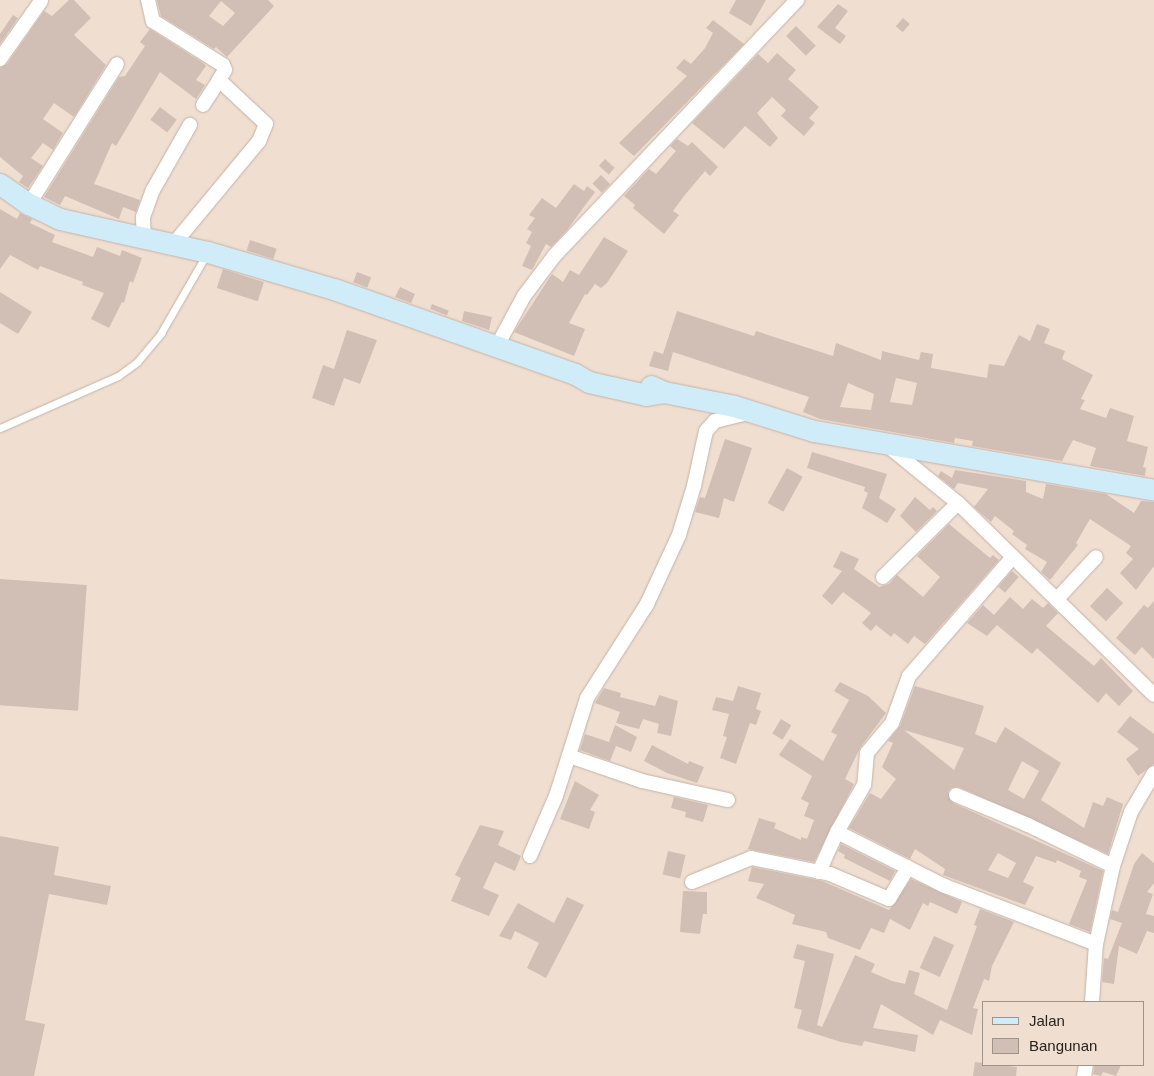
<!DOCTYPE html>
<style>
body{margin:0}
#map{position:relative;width:1154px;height:1076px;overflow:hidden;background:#f0dfd1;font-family:Arial,sans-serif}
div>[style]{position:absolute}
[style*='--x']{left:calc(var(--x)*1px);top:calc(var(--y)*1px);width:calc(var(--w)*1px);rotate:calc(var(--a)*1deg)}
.building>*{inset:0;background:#d1beb5;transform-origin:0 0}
.roads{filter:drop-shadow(0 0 1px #c3b3a6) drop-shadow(0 0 1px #c3b3a6)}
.service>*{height:7px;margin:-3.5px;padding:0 3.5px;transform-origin:3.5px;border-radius:3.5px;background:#fff}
.minor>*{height:14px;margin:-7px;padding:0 7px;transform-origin:7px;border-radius:7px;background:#fff}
.primary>*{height:21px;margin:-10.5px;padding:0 10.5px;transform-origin:10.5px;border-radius:10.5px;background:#d0ecf9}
span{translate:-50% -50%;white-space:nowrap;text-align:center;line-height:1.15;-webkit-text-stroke:4px #f0dfd1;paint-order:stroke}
.legend{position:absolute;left:982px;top:1001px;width:162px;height:65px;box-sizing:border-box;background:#f0dfd1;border:1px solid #a09389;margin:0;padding:6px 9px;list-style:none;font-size:15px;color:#29221d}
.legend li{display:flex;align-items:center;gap:10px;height:25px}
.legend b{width:25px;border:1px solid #a09389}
</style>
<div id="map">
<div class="building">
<i style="clip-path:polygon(69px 0,74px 0,91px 18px,74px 35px,106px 65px,74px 117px,54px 103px,43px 119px,63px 133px,53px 150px,43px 143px,31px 158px,43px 166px,28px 188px,19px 182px,23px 176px,0 157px,0 68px,7px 64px,44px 11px,52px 16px)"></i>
<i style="clip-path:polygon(evenodd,157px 0,268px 0,274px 6px,227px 57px,216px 47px,214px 49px,161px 16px,157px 0,221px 1px,235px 13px,223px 26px,209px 16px,221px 1px)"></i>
<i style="clip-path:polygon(736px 0,766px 0,751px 26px,729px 13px)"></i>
<i style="clip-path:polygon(838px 4px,848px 11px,835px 28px,846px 36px,840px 44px,817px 27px)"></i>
<i style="clip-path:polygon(13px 15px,18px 18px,0 44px,0 34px)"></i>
<i style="left:903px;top:18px;width:9px;height:11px;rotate:41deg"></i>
<i style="clip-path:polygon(713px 20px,744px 44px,634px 156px,619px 143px,687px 76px,676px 68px,684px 59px,691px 64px,705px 48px,713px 33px,706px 28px)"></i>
<i style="left:796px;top:26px;width:28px;height:14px;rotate:45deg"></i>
<i style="clip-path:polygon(150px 29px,203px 63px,206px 66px,196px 80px,205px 85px,196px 99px,160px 72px,116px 146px,112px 143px,94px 184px,140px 200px,136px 212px,123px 207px,119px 219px,65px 196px,60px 205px,44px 197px,119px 77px,125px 76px,145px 46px,140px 42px)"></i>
<i style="clip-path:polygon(777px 53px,796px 70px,788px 79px,819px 107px,809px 118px,815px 123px,804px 136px,781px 116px,786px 110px,772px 97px,757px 113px,778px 138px,770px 147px,745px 126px,724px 149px,692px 123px,758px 54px,768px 63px)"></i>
<i style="left:160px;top:107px;width:21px;height:16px;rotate:37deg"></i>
<i style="clip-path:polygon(677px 139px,688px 146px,692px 142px,718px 167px,710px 176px,705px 171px,684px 196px,673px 211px,679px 215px,664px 234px,633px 208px,635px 205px,624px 196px,649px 169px,656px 174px,676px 151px,670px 146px)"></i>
<i style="left:605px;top:159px;width:13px;height:9px;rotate:42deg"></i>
<i style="left:601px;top:175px;width:13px;height:12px;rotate:45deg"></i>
<i style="clip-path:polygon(574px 184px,584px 191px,587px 186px,595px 192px,567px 230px,551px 247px,546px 244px,532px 270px,522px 266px,531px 246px,526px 243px,532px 232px,527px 229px,535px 218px,529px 215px,542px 198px,556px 208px)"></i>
<i style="clip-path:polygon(0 209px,17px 219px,20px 213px,32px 219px,30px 223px,55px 235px,52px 242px,93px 257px,97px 247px,120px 256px,122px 250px,142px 258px,133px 283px,130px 281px,124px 303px,122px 302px,109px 328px,91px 319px,104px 293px,82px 285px,83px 282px,40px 266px,38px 270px,10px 255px,0 269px)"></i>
<i style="clip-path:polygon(604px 237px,628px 251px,607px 283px,601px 288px,595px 284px,587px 295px,585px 294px,569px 323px,585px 329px,574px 356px,514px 332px,552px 274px,563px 282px,570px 270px,579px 275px)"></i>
<i style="left:250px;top:240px;width:28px;height:11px;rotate:18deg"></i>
<i style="left:223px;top:269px;width:43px;height:20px;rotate:18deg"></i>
<i style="left:357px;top:272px;width:15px;height:11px;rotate:20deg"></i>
<i style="clip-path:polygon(400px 287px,415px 294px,411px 303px,395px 297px)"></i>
<i style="clip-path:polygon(0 292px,32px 312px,18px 334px,0 323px)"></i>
<i style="left:432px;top:304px;width:18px;height:5px;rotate:22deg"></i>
<i style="clip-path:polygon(464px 311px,492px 317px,489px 330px,462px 321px)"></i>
<i style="clip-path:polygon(evenodd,677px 311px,754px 336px,756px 331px,833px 356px,836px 343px,881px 360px,882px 351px,919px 360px,921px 352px,933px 354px,931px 368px,987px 378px,989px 364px,1004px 366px,1019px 335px,1030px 341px,1037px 324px,1050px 329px,1044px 343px,1065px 351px,1062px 359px,1093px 375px,1081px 399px,1085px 400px,1080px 409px,1106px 418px,1110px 408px,1134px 416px,1127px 441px,1148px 447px,1143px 467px,1146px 468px,1145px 476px,1090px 466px,1096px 448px,1073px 440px,1062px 461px,972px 446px,973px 441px,955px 438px,954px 443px,820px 419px,803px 412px,809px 397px,673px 352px,668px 371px,649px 366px,654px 351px,663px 354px,677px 311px,896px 378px,917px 383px,912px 405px,890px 402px,896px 378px,677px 311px,848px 383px,874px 394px,871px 410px,840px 407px,848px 383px)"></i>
<i style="clip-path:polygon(347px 330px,377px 340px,360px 384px,344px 378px,334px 406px,312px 398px,323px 365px,334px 369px)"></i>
<i style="clip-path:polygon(725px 439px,752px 448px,734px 502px,724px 498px,719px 518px,695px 512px,700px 497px,705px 498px)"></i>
<i style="clip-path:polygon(812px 452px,887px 474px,879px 498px,896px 509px,887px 523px,862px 508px,868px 493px,864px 491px,865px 487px,807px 468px)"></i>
<i style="left:787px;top:468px;width:18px;height:40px;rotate:29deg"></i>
<i style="clip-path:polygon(955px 470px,1026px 481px,1026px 492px,1043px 499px,1046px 484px,1106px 494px,1134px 513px,1141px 501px,1154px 502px,1154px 566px,1136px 590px,1120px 573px,1133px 559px,1126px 553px,1131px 546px,1090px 519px,1076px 543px,1078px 545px,1050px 580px,1041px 572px,1047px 562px,1025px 549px,1027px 545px,1012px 534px,1014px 531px,995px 516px,991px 522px,974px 507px,988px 489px,958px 483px,954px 489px,938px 476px,941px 471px,952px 478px)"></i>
<i style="clip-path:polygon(915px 497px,930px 510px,933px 507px,937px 511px,916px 532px,900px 516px)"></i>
<i style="clip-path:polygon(949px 524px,990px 558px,993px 555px,999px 560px,925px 644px,914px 636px,908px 644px,894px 633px,891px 637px,876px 625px,871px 631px,862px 623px,871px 613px,843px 592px,832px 605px,822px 596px,842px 571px,833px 567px,841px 551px,859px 559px,854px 569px,879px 587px,889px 584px,897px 575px,923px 597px,940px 577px,917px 556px)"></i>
<i style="left:1012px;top:571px;width:9px;height:21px;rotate:41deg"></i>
<i style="left:0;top:579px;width:87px;height:126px;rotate:4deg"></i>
<i style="left:1107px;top:588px;width:22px;height:25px;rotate:43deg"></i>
<i style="clip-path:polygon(1010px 597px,1023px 609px,1032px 599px,1043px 608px,1048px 603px,1058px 613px,1046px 626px,1094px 666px,1101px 658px,1133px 691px,1119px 706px,1106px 693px,1098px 703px,1037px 648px,1032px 654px,997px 625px,987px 636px,967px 623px,983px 605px,994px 615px)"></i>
<i style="clip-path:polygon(1154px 601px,1154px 659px,1142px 647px,1135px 655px,1116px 638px,1144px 605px,1148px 608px)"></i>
<i style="clip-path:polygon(840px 682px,868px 696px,886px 713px,860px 748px,845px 779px,854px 784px,814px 862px,748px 849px,759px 818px,776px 823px,774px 828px,801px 840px,801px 837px,807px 839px,814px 820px,804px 816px,809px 803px,801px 799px,812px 776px,779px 755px,790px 739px,823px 761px,837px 735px,831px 732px,849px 700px,834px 691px)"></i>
<i style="clip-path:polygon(738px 686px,761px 693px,756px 709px,761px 711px,756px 725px,750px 723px,736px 764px,720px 758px,727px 737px,723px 736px,729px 714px,712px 710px,716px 697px,733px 701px)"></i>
<i style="clip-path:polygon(evenodd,915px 686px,984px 706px,975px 734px,996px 743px,1005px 727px,1061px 763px,1041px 800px,1084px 828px,1093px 802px,1103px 806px,1107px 797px,1123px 804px,1108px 854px,959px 787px,951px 788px,948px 792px,953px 803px,1103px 871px,1090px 932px,1069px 924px,1087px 880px,1079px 877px,1081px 871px,1057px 860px,1056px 863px,1036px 856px,1023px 882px,1034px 887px,1025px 905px,943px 875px,945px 869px,915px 849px,910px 859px,849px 828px,870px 793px,881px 799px,896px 779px,882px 767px,893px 743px,888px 741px,900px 726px,915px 686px,904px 730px,964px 748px,954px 770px,904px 730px,915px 686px,1022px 761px,1039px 771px,1024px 799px,1008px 790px,1022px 761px,915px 686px,998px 853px,1016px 863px,1008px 878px,988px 870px,998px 853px)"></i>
<i style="clip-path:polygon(604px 688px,621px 693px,620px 697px,655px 706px,659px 695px,678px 701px,671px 736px,657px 733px,659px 724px,643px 719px,639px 729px,616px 723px,620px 712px,595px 703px)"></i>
<i style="clip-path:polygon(1130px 716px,1154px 734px,1154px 764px,1138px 776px,1126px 759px,1139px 749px,1117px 732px)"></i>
<i style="left:781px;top:719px;width:12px;height:17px;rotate:31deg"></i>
<i style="clip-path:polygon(615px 725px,637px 737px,631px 752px,616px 746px,610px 761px,580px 750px,585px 734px,609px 742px)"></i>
<i style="clip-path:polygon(652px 745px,688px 764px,689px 761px,704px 767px,697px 783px,667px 773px,644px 761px)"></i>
<i style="clip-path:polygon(575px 781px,599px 795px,590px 810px,595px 812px,589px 829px,560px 819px)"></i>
<i style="clip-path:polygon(674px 797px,708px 805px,703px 822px,685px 817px,686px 812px,671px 808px)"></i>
<i style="clip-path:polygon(480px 825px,504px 831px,498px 845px,521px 856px,515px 871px,495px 862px,483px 888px,499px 895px,489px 916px,451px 901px,461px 878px,455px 875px)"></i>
<i style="clip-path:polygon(0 836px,59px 847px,54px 875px,111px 886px,107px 905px,49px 894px,25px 1020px,45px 1024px,34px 1076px,0 1076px)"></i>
<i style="clip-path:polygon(841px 844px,895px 871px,890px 881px,844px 858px,845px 855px,838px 851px)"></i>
<i style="left:668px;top:851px;width:18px;height:24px;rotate:13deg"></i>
<i style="clip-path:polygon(1142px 853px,1154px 863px,1154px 883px,1147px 892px,1153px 894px,1146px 914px,1154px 916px,1154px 933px,1147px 931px,1137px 954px,1119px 946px,1114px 984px,1102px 982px,1104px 958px,1108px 959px,1122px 923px,1110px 919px,1112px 910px,1118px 912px,1134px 864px)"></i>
<i style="clip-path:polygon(752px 867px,822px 881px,889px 910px,911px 879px,962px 902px,957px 914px,930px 902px,928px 906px,923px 903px,910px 930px,890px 919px,884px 933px,871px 928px,860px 950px,828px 938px,826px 932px,792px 924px,795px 915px,756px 898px,764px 884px,748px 881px)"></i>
<i style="clip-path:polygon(683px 891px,707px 892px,707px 914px,703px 914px,700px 934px,680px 932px)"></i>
<i style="clip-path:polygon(567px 897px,584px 905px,546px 978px,527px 968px,539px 943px,515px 931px,511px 940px,499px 936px,518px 903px,554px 923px)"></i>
<i style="clip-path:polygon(980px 909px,1014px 922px,992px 966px,989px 981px,984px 979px,973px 1008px,978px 1009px,972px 1035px,940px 1020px,933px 1035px,881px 1004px,873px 1028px,918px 1035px,915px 1052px,864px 1041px,862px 1046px,841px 1042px,797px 1028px,802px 1010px,794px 1008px,805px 961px,793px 958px,797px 944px,834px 954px,817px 1025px,822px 1027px,855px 955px,875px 964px,871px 972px,892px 981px,905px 984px,909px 970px,920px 973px,914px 994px,947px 1010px,977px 926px,974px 925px)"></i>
<i style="left:934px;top:936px;width:22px;height:35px;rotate:24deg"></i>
<i style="clip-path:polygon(975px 1062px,1017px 1067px,1016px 1076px,973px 1076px)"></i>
<i style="clip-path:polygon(1095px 1065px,1121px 1065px,1116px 1076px,1103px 1072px,1101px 1076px,1093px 1074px)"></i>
</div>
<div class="roads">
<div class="service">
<i style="--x:0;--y:428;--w:129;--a:-23.8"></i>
<i style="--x:118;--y:376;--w:24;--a:-36"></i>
<i style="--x:137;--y:362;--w:38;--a:-50"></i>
<i style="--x:161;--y:333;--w:90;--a:-60"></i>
</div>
<div class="minor">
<i style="--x:148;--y:0;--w:22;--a:77"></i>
<i style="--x:153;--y:21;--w:83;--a:32.2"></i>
<i style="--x:223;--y:65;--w:5;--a:68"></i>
<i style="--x:225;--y:70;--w:12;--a:121"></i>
<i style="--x:219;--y:80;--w:64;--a:43.1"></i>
<i style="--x:266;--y:124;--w:18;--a:112"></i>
<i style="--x:259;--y:141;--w:135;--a:129.6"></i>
<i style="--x:0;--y:59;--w:71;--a:-54.7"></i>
<i style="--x:203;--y:105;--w:30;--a:-57"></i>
<i style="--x:29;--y:204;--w:165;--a:-57.8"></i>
<i style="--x:144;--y:238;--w:21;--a:-93"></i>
<i style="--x:143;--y:217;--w:29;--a:-70"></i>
<i style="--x:153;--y:190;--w:75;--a:-60.4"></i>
<i style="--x:496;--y:348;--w:59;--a:-61.7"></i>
<i style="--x:524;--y:296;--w:51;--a:-52.9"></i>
<i style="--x:555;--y:255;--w:352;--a:-46.5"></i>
<i style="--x:888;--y:446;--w:90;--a:39.2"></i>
<i style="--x:958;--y:503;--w:274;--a:44.4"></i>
<i style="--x:1012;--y:558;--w:157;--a:131.1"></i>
<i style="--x:909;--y:676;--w:50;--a:109.9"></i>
<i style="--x:892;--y:723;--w:39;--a:130"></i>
<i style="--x:867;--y:753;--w:32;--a:95"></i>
<i style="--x:864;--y:785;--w:54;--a:119.9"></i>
<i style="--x:837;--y:832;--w:121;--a:26.6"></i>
<i style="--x:945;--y:886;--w:162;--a:21"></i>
<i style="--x:883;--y:577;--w:105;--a:-44.6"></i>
<i style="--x:1057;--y:599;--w:57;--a:-47.1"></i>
<i style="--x:569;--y:756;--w:77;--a:18.9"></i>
<i style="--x:642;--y:781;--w:88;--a:12.5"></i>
<i style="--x:956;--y:795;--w:78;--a:22.6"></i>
<i style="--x:1028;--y:825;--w:94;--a:25.8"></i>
<i style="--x:530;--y:856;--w:65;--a:-66.6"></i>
<i style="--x:556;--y:796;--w:103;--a:-72.4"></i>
<i style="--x:587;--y:698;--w:112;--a:-57.4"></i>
<i style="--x:647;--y:604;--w:76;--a:-65.1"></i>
<i style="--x:679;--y:535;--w:51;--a:-73"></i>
<i style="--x:694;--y:486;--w:56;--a:-77.7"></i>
<i style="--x:706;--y:431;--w:13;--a:-48"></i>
<i style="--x:715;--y:421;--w:37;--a:-14"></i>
<i style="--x:819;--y:872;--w:44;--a:-65.8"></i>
<i style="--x:692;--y:882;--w:64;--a:-22.1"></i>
<i style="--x:751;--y:858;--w:81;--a:11.4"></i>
<i style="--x:830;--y:874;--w:64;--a:23"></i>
<i style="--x:889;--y:899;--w:37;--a:-59"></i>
<i style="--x:1092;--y:1002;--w:58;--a:-86.1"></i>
<i style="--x:1096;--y:944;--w:80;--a:-77.7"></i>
<i style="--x:1113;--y:866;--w:57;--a:-71.6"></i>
<i style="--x:1131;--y:812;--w:45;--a:-59.5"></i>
<i style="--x:1084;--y:1076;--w:11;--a:-80"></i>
</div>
<div class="primary">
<i style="--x:0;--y:184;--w:35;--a:35"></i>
<i style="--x:29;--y:204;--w:34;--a:26"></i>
<i style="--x:60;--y:219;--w:152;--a:12.6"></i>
<i style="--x:208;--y:252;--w:131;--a:16.4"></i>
<i style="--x:334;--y:289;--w:256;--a:19.4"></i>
<i style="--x:575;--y:374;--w:16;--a:30"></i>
<i style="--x:589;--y:382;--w:58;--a:12.8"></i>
<i style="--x:646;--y:395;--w:18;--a:-9"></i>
<i style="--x:651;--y:386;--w:14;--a:25"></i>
<i style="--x:664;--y:392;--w:71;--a:11.3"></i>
<i style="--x:734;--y:406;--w:84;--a:17.4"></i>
<i style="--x:814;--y:431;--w:345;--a:9.8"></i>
</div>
</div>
<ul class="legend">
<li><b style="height:6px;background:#d0ecf9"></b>Jalan</li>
<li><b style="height:14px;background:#d1beb5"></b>Bangunan</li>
</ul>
</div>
